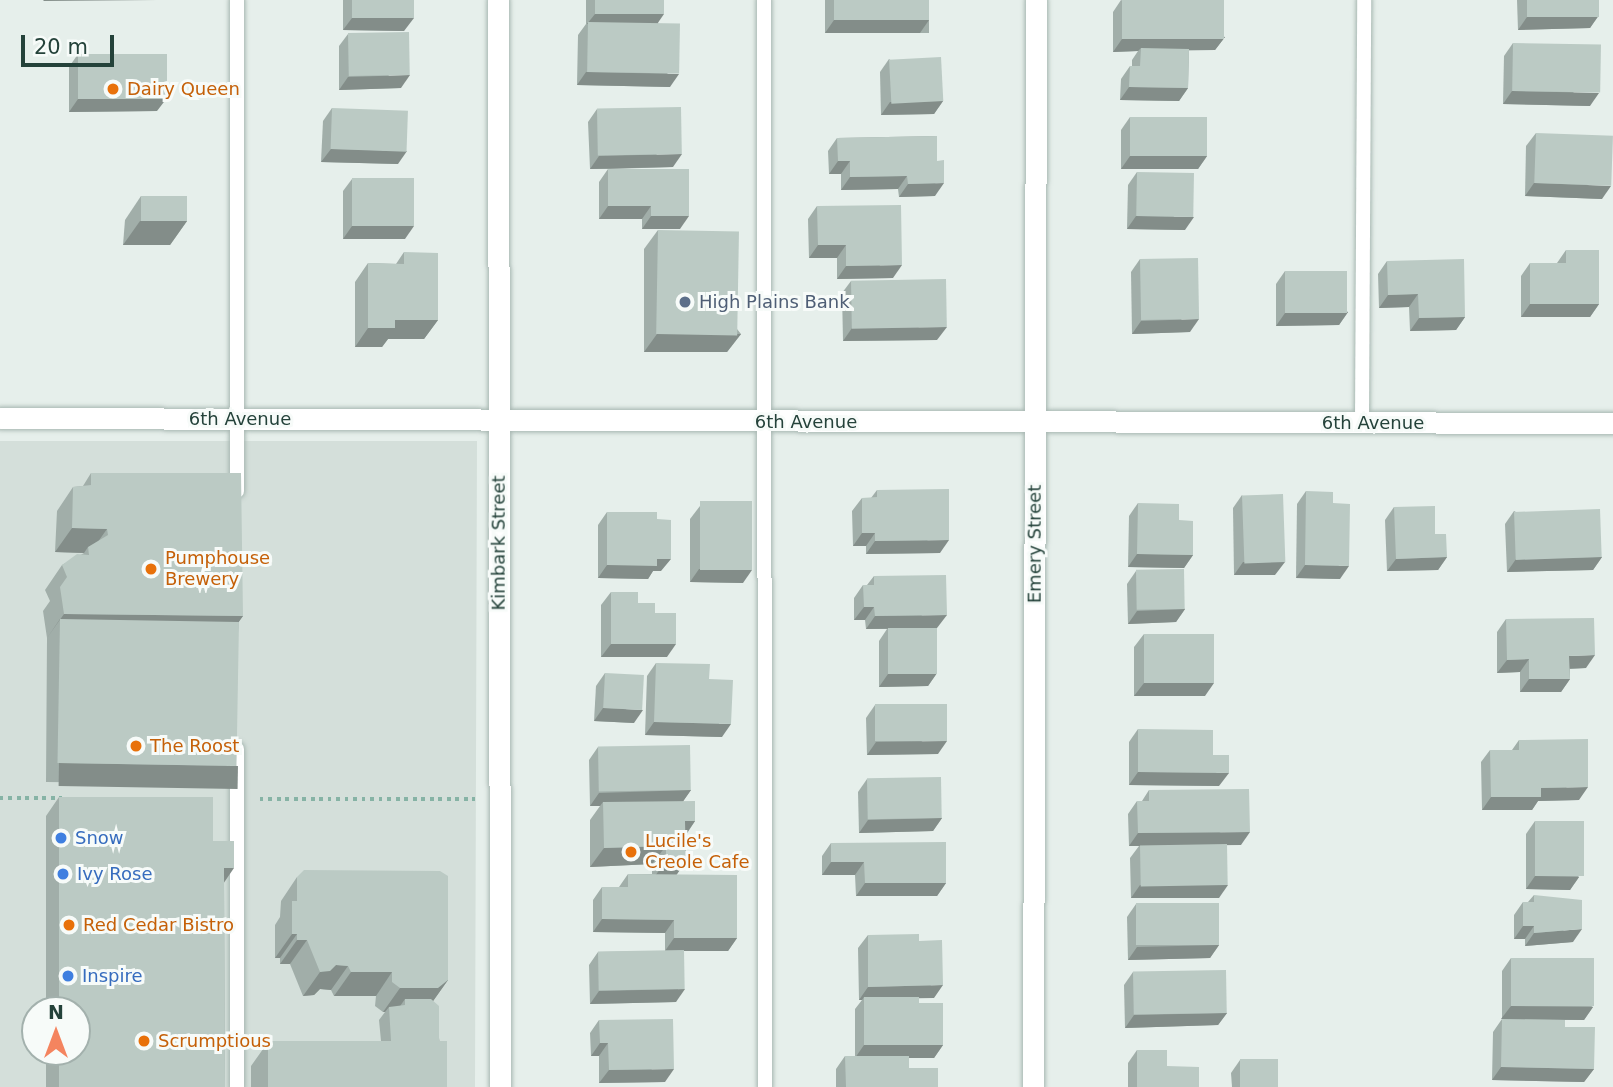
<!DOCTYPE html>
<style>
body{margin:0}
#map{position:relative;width:1613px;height:1087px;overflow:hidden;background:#e6efeb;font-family:"DejaVu Sans",sans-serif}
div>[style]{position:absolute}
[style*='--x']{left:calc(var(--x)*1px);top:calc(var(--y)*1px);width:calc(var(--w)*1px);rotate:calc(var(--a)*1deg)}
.built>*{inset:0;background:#d4dfda}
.path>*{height:4.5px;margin-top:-2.25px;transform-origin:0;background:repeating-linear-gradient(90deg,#86b3a5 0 3.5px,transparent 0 8.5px)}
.roads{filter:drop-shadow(0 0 2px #a8b8b2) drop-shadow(0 0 2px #a8b8b2)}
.lane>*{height:14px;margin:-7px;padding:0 7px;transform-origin:7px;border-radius:7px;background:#fff}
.street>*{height:21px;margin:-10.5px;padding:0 10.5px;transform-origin:10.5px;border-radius:10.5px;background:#fff}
.wall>*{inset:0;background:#a1aea9;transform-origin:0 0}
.shaded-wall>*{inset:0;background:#838d89;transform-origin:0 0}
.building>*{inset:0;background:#bbcac4;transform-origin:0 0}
.dots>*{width:19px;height:19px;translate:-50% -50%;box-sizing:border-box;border:4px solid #f7fbf9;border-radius:50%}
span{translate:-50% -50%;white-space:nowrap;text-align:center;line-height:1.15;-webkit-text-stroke:6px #f7fbf9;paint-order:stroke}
.food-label{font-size:18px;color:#c56008}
.left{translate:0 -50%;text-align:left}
.service-label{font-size:18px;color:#4e5e75}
.street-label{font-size:18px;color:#24423a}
.shop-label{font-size:18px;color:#366cbe}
.north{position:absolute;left:21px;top:996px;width:70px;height:70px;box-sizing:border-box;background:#f7fbf9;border:2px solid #a3b1ad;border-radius:50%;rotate:0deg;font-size:19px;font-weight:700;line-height:28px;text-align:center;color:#24423a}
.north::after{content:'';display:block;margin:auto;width:24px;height:32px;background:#f4845f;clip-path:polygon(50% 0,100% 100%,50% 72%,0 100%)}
.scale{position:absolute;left:21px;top:35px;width:93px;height:32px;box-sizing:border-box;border:4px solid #24423a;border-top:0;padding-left:9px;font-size:21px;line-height:24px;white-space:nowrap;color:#24423a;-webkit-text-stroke:5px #f7fbf9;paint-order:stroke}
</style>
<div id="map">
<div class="built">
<i style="clip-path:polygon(evenodd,0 441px,477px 441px,475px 1087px,0 1087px,0 441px,35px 1010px,77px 1010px,77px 1052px,35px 1052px,35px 1010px)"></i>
</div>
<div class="path">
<i style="--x:0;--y:798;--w:62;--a:0"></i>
<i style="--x:260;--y:799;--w:215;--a:0"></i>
</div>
<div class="roads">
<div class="lane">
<i style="--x:764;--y:0;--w:1087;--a:89.95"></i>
<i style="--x:1362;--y:423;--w:423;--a:-89.7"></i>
<i style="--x:237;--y:491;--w:491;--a:-90"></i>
<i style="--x:237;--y:1087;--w:338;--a:-90"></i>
</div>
<div class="street">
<i style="--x:498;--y:0;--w:1087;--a:89.89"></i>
<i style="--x:0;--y:418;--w:1613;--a:0.18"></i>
<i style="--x:1033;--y:1087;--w:1087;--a:-89.84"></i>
</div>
</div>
<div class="wall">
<i style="clip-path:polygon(343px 0,414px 0,404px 31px,343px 30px)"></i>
<i style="clip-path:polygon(586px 0,664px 0,658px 23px,670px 87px,577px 85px,578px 35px,586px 24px)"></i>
<i style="left:825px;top:0;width:104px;height:33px"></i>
<i style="clip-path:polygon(1121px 0,1225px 37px,1215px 50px,1189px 50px,1188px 88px,1179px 101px,1120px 100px,1121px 79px,1130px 66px,1132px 66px,1132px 60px,1138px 51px,1113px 52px,1113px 12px)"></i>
<i style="clip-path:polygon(1517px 0,1599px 0,1599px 15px,1590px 28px,1518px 30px)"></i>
<i style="clip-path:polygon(348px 34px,401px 88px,339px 90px,339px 46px)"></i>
<i style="clip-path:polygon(1513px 43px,1590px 106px,1503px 104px,1504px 56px)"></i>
<i style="clip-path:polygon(78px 54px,157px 111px,69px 112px,69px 67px)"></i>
<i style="clip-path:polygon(889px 59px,943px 101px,934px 114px,881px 115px,880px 72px)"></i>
<i style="clip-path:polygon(332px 108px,398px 164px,321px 162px,323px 121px)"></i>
<i style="clip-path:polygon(597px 109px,673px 167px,610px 169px,680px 229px,642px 229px,642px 219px,599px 219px,599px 182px,608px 169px,590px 169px,588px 122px)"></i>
<i style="clip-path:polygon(1130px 117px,1207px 156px,1198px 169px,1121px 169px,1121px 130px)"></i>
<i style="clip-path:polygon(1536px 133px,1602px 199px,1525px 196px,1526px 146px)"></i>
<i style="clip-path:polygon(937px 136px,935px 196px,899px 197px,898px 189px,841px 190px,841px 174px,829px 174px,828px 151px,837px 138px)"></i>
<i style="clip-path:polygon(1137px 172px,1185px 230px,1127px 229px,1128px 185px)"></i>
<i style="clip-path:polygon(352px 179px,405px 239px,343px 239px,343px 191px)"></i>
<i style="clip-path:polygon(141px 196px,187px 221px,170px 245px,123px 245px,125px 220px)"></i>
<i style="clip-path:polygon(817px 206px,893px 278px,837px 279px,837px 258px,809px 258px,808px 219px)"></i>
<i style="clip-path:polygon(658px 230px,741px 334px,727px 352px,644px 352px,644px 249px)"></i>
<i style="clip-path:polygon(1566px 250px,1599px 304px,1590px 317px,1521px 317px,1521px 276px,1530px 263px,1557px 263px)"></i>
<i style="clip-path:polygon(404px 252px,438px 320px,424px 339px,388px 339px,382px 347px,355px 347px,355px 282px,368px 263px,396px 264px)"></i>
<i style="clip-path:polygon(1140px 259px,1190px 332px,1132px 334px,1131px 272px)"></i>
<i style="clip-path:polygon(1387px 261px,1465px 317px,1456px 330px,1410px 331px,1409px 307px,1379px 308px,1378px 274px)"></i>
<i style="clip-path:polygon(1285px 271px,1348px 312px,1339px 325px,1276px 326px,1276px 284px)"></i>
<i style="clip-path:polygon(851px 281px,937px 340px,843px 341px,842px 293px)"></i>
<i style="clip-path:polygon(91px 473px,243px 616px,239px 621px,225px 784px,46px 782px,47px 638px,43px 611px,50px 601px,45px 590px,62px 565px,84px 553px,55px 552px,57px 511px,73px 487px,83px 486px)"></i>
<i style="clip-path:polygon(877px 490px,940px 553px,866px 554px,866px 546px,853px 546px,852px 511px,862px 498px,871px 498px)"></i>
<i style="clip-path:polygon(1306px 491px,1333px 503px,1340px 579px,1296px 578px,1297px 504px)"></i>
<i style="clip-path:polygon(1242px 495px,1275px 575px,1234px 575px,1233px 508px)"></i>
<i style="clip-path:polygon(1138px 503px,1179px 520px,1193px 555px,1184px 568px,1128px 567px,1129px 516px)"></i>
<i style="clip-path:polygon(700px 506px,743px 583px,690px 582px,690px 519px)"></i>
<i style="clip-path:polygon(1394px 507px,1435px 534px,1447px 557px,1438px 570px,1387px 571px,1385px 520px)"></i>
<i style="clip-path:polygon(1514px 511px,1602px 557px,1593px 570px,1507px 572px,1505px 524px)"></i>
<i style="clip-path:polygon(607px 512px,661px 571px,653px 571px,648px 579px,598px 578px,598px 525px)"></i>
<i style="clip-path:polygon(1136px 571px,1185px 609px,1176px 622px,1128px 624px,1127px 584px)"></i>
<i style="clip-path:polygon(874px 576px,937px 628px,937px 673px,928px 686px,879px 687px,879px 641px,887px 629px,866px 629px,865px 620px,854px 620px,854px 598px,863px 585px,867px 585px)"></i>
<i style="clip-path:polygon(611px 592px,638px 603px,655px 613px,667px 657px,601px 657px,601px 605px)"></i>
<i style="clip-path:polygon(1506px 619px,1586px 668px,1570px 669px,1570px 679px,1561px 692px,1520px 692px,1520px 672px,1497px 673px,1497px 632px)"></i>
<i style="clip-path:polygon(1144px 634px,1205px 696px,1134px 696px,1134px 647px)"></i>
<i style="clip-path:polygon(656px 663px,709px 679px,722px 737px,645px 735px,647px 676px)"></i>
<i style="clip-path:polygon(605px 673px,634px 723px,594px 721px,596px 686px)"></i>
<i style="clip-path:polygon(875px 705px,938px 754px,867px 755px,866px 718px)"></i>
<i style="clip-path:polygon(1138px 729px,1213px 755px,1219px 786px,1129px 785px,1129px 742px)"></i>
<i style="clip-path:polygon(1519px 740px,1579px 800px,1538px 801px,1532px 810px,1482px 810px,1481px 762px,1490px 750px,1512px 750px)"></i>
<i style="clip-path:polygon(598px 747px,691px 790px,683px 801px,695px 821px,686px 835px,686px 861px,676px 875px,737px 938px,728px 951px,684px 951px,676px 1002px,590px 1004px,589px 965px,598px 952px,665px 951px,665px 933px,593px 932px,593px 900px,602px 887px,619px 887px,628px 874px,652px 874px,652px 864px,590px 867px,590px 820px,600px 806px,590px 806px,589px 760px)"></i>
<i style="clip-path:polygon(867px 779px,942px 818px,933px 831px,859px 833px,858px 792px)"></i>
<i style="clip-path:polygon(1149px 790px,1241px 845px,1227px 845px,1219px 898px,1131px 898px,1130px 858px,1139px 846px,1129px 846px,1128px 814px,1137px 801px,1142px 801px)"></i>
<i style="clip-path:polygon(59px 797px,213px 841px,224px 883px,225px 1087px,46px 1087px,46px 1052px,77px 1052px,77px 1010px,46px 1010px,46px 816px)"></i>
<i style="clip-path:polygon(1535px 821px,1579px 877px,1570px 890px,1526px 889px,1526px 834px)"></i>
<i style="clip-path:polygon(831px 843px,946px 883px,937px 896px,856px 896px,855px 875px,822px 875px,822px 856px)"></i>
<i style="clip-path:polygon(297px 877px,448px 980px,433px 1001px,447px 1087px,251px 1087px,251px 1066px,268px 1042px,381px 1041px,379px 1020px,385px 1012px,383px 1012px,375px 1006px,376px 996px,334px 996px,331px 990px,320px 989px,314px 995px,303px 996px,290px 964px,280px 964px,280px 958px,275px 958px,275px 925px,280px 917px,281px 901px)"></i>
<i style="clip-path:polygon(1534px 895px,1573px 942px,1525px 946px,1525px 939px,1514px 939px,1514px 915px,1523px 902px,1528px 902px)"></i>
<i style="clip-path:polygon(1136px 904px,1219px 945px,1210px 958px,1128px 960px,1127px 917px)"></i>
<i style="clip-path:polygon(868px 935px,919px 941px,934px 998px,919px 998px,919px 1003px,943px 1045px,934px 1058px,909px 1058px,909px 1068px,938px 1087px,836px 1087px,836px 1069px,845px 1056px,855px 1056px,855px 1009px,862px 1000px,859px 1000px,858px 948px)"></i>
<i style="clip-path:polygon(1511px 958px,1593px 1007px,1584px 1020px,1565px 1020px,1565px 1027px,1594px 1069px,1584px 1082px,1492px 1080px,1493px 1032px,1502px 1019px,1502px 971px)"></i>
<i style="clip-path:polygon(1133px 972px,1227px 1013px,1218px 1025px,1125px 1028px,1124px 985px)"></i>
<i style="clip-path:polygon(599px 1020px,665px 1082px,599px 1083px,599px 1056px,591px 1056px,590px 1033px)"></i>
<i style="clip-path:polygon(1137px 1050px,1167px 1066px,1199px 1087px,1128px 1087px,1128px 1063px)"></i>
<i style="clip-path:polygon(1240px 1060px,1278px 1087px,1232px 1087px,1231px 1073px)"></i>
</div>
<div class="shaded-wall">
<i style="clip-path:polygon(44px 0,157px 0,43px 1px)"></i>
<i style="clip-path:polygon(595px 14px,664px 14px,655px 27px,587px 24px)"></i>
<i style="clip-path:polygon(1599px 15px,1590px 28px,1518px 30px,1527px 17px)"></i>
<i style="clip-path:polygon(352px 18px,414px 18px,404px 31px,343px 30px)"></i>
<i style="clip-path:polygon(834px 20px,929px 20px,920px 33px,825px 33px)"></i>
<i style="clip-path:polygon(1225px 37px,1215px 50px,1141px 51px,1141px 48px,1138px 51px,1113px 52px,1122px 39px)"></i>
<i style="clip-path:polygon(586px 72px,679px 74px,670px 87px,577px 85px)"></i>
<i style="clip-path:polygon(410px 75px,401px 88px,339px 90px,348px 77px)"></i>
<i style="clip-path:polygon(1129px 87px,1188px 88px,1179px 101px,1120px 100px)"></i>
<i style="clip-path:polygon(1512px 91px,1599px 93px,1590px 106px,1503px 104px)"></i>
<i style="clip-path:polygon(167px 98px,157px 111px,69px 112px,78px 99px)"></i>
<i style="clip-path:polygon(943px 101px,934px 114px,881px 115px,890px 102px)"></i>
<i style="clip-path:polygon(331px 149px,407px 151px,398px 164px,321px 162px)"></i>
<i style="clip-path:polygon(682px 154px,673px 167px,590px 169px,599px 156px)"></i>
<i style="clip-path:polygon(1130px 156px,1207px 156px,1198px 169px,1121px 169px)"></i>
<i style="clip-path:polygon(838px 161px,850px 161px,841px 174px,829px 174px)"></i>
<i style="clip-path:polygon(907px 176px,898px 189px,841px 190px,850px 177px)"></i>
<i style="clip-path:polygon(944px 183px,935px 196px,899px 197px,908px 184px)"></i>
<i style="clip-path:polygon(1534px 183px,1611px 186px,1602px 199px,1525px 196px)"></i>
<i style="clip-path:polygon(608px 206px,651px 206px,642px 219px,599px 219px)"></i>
<i style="clip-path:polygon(651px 216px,689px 216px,680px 229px,642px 229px)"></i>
<i style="clip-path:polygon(1136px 216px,1194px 217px,1185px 230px,1127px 229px)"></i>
<i style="clip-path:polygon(140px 221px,187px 221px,170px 245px,123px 245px)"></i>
<i style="clip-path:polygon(352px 226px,414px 226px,405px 239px,343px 239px)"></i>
<i style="clip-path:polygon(818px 245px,846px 245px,837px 258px,809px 258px)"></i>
<i style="clip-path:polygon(902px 265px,893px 278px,837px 279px,846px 266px)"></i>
<i style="clip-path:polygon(1418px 294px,1409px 307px,1379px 308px,1388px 295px)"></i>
<i style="clip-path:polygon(1530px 304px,1599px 304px,1590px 317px,1521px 317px)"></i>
<i style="clip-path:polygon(1348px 312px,1339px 325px,1276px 326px,1285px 313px)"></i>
<i style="clip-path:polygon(1465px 317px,1456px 330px,1410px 331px,1419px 318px)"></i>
<i style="clip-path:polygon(1199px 319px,1190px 332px,1132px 334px,1141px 321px)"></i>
<i style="clip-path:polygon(395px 320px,438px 320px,424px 339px,388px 339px,382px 347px,355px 347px,368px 328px)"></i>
<i style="clip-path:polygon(947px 327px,937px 340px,843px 341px,852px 328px)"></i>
<i style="clip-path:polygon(657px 334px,741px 334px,727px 352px,644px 352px)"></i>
<i style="clip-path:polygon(72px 528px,107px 529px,90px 553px,88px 547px,84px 553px,55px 552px)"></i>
<i style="clip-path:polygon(862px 533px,875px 533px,866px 546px,853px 546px)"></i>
<i style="clip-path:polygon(949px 540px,940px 553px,866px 554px,875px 541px)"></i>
<i style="clip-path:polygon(1137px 554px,1193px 555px,1184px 568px,1128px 567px)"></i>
<i style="clip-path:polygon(1447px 557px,1438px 570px,1387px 571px,1396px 559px)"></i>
<i style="clip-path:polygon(1602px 557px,1593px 570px,1507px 572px,1516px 559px)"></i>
<i style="clip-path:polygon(657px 559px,671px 559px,661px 571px,653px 571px,648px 579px,598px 578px,607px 565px)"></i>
<i style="clip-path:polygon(1243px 562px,1285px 562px,1275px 575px,1234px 575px)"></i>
<i style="clip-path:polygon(1305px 565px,1349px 566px,1340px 579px,1296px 578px)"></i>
<i style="clip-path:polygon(699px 569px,752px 570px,743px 583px,690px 582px)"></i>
<i style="clip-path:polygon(864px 607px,874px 607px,865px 620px,854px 620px)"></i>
<i style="clip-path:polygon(1185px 609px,1176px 622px,1128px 624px,1137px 611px)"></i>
<i style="clip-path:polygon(64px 614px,243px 616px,226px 640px,60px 619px,47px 638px)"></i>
<i style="clip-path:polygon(947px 615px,937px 628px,866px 629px,875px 616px)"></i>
<i style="clip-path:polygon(611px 644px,676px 644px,667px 657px,601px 657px)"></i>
<i style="clip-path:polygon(1595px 655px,1586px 668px,1560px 669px,1569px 656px)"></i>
<i style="clip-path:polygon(1529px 659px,1520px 672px,1497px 673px,1507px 660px)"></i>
<i style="clip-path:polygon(937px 673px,928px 686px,879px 687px,888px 674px)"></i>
<i style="clip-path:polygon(1529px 679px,1570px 679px,1561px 692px,1520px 692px)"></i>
<i style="clip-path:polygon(1144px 683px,1214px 683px,1205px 696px,1134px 696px)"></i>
<i style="clip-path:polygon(603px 708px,643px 710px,634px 723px,594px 721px)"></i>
<i style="clip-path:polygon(654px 722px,731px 724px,722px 737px,645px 735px)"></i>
<i style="clip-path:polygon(947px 741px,938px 754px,867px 755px,876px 742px)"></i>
<i style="left:59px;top:763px;width:179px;height:23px;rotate:1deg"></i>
<i style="clip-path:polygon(1138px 772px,1229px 773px,1219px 786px,1129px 785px)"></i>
<i style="clip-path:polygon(1588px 787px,1579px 800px,1538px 801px,1532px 810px,1482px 810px,1491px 797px,1541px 788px)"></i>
<i style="clip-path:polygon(691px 790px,682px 803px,603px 802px,600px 806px,590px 806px,599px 793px)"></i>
<i style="clip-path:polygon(942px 818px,933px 831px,859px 833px,868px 820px)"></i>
<i style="clip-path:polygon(685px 821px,695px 821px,682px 840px)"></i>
<i style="clip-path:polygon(1250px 832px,1241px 845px,1129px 846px,1138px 833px)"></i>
<i style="clip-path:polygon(666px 846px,652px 864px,590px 867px,604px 848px)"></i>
<i style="clip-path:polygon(666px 861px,686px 861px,673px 880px,652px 880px)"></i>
<i style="clip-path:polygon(831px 862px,864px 862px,855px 875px,822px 875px)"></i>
<i style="clip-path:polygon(224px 868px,234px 868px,221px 887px)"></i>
<i style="clip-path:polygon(1535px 876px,1579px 877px,1570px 890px,1526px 889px)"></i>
<i style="clip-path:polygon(865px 883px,946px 883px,937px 896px,856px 896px)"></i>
<i style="clip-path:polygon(1140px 885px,1228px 885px,1219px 898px,1131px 898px)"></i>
<i style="clip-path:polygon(602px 919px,674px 920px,665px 933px,593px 932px)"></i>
<i style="clip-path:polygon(1523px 926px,1534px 926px,1525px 939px,1514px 939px)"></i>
<i style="clip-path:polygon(1582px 929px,1573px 942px,1525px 946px,1534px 933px)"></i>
<i style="clip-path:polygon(292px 934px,297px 934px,280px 958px,275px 958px)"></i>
<i style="clip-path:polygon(674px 938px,737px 938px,728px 951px,665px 951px)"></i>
<i style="clip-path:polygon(297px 940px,307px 940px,290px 964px,280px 964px)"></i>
<i style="clip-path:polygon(1219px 945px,1210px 958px,1128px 960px,1137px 947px)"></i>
<i style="clip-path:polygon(336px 965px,348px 966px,331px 990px,320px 989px,314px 995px,303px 996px,320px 972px)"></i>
<i style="clip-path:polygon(351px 972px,392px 972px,376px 996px,334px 996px)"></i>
<i style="clip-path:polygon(448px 980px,431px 1004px,405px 1005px,405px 999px,396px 1012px,389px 1007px,385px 1012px,383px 1012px,400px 988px)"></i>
<i style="clip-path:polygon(943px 985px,934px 998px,864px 999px,864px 997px,862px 1000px,859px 1000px,868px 987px)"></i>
<i style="clip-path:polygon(685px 989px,676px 1002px,590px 1004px,599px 991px)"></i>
<i style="clip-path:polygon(1511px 1006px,1593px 1007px,1584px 1020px,1501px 1019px)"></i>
<i style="clip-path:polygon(1227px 1013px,1218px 1025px,1125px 1028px,1134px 1015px)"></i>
<i style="clip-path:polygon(600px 1043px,608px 1043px,599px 1056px,591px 1056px)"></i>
<i style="clip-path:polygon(864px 1045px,943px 1045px,934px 1058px,855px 1058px)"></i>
<i style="clip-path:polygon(1501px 1067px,1594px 1069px,1584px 1082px,1492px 1080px)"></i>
<i style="clip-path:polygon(674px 1069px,665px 1082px,599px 1083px,609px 1070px)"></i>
</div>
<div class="building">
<i style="left:352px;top:0;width:62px;height:18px"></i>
<i style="left:595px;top:0;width:69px;height:14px"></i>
<i style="left:834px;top:0;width:95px;height:20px"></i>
<i style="left:1122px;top:0;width:102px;height:39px"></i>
<i style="left:1527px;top:0;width:72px;height:17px"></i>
<i style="left:588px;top:22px;width:92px;height:50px;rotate:1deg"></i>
<i style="left:409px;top:32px;width:43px;height:61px;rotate:89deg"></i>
<i style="left:1513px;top:43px;width:88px;height:48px;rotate:1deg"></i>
<i style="clip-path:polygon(1141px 48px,1189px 49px,1188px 88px,1129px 87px,1130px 66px,1140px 66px)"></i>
<i style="left:78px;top:54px;width:89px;height:45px"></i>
<i style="left:941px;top:57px;width:44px;height:52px;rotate:87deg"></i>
<i style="left:681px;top:107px;width:47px;height:84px;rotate:89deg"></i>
<i style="left:332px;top:108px;width:76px;height:41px;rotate:2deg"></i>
<i style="left:1130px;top:117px;width:77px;height:39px"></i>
<i style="left:1536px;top:133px;width:77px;height:50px;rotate:2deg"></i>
<i style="clip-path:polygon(937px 136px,937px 161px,944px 160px,944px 183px,908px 184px,907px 176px,850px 177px,850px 161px,838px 161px,837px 138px)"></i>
<i style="clip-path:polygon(608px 169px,689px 169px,689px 216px,651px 216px,651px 206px,608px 206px)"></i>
<i style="left:1137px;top:172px;width:57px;height:44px;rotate:1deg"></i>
<i style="left:414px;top:178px;width:48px;height:62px;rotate:90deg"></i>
<i style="left:141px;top:196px;width:46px;height:25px"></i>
<i style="clip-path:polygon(901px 205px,902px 265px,846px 266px,846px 245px,818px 245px,817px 206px)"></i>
<i style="left:658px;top:230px;width:81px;height:104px;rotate:1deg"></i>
<i style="clip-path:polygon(1566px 250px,1599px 250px,1599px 304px,1530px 304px,1530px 263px,1566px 263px)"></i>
<i style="clip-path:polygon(404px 252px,438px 253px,438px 320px,395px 320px,395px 328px,368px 328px,368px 263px,404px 264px)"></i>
<i style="left:1198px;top:258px;width:61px;height:58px;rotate:89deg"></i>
<i style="clip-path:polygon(1464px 259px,1465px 317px,1419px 318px,1418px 294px,1388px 295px,1387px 261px)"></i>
<i style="left:1285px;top:271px;width:62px;height:42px"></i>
<i style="left:946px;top:279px;width:48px;height:95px;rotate:89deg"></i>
<i style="clip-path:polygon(91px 473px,241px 473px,243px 616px,64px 614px,60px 587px,67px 577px,62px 565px,77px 554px,89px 555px,88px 547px,108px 535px,107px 529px,72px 528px,73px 487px,91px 485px)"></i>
<i style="clip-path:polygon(949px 489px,949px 540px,875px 541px,875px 533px,862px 533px,862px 498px,877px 497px,877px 490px)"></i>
<i style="clip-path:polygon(1306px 491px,1333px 492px,1333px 503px,1350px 504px,1349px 566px,1305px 565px)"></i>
<i style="left:1283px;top:494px;width:68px;height:41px;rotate:88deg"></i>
<i style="left:752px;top:501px;width:69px;height:52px;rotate:90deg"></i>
<i style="clip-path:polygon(1138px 503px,1179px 504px,1179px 520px,1193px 521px,1193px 555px,1137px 554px)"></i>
<i style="clip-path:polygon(1435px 506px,1435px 534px,1446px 534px,1447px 557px,1396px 559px,1394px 507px)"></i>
<i style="left:1600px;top:509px;width:48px;height:86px;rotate:88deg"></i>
<i style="clip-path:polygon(607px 512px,657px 512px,657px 519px,671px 520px,671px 559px,657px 559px,657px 566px,607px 565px)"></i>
<i style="left:1184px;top:569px;width:40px;height:48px;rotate:89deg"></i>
<i style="clip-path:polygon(946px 575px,947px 615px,875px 616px,874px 607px,864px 607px,863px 585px,874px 585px,874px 576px)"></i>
<i style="clip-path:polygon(611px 592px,638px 592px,638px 603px,655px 603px,655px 613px,676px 613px,676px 644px,611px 644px)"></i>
<i style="clip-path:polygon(1594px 618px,1595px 655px,1569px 656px,1570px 679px,1529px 679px,1529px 659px,1507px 660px,1506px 619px)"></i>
<i style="left:60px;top:619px;width:179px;height:144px;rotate:1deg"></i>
<i style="left:888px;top:628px;width:49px;height:46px"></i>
<i style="left:1144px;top:634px;width:70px;height:49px"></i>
<i style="clip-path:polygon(656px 663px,710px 664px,709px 679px,733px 680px,731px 724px,654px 722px)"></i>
<i style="left:605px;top:673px;width:39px;height:35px;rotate:3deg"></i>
<i style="left:947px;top:704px;width:37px;height:72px;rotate:90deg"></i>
<i style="clip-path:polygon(1138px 729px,1213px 730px,1213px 755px,1229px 755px,1229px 773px,1138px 772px)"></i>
<i style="clip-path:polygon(1588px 739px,1588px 787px,1541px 788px,1541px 797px,1491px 797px,1490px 750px,1519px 750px,1519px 740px)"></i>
<i style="left:690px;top:745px;width:45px;height:92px;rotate:89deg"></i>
<i style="left:941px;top:777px;width:41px;height:74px;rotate:89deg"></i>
<i style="clip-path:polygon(1249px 789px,1250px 832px,1138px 833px,1137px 801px,1149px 801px,1149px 790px)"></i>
<i style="clip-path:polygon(59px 797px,213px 797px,213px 841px,234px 841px,234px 868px,224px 868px,225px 1087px,59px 1087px,59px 1052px,77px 1052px,77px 1010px,59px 1010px)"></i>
<i style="clip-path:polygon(695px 801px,695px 821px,685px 821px,686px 861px,666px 861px,666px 846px,604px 848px,603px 802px)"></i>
<i style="left:1535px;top:821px;width:49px;height:55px"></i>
<i style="clip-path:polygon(946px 842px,946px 883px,865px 883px,864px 862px,831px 862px,831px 843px)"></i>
<i style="left:1227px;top:844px;width:41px;height:87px;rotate:89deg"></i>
<i style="clip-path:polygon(304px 870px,440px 871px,448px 876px,448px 980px,438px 988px,400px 988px,392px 982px,392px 972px,351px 972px,348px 966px,336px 965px,330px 971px,320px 972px,307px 940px,297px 940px,297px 934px,292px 934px,292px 901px,297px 901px,297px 877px)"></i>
<i style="clip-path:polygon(628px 874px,737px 875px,737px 938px,674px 938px,674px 920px,602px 919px,602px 887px,628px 887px)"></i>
<i style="clip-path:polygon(1534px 895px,1582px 900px,1582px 929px,1534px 933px,1534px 926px,1523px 926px,1523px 902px,1534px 902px)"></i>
<i style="left:1219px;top:903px;width:42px;height:83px;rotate:90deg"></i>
<i style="clip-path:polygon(919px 934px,919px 941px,942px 940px,943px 985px,868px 987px,868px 935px)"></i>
<i style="left:684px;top:950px;width:39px;height:86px;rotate:89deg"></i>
<i style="left:1511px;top:958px;width:83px;height:48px"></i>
<i style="left:1226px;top:970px;width:43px;height:93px;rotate:89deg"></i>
<i style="clip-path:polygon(864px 997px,919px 997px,919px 1003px,943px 1003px,943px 1045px,864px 1045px)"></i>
<i style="clip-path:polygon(405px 999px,431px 999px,439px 1006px,439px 1041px,391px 1041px,389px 1007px,405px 1005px)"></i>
<i style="clip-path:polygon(673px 1019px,674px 1069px,609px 1070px,608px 1043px,600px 1043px,599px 1020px)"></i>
<i style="clip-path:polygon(1502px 1019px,1565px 1020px,1565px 1027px,1595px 1027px,1594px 1069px,1501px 1067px)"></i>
<i style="left:447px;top:1041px;width:46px;height:179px;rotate:90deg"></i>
<i style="clip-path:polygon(1137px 1050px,1167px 1050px,1167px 1066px,1199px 1067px,1199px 1087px,1137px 1087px)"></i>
<i style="clip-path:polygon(845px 1056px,909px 1056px,909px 1068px,938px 1068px,938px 1087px,846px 1087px)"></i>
<i style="left:1278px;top:1059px;width:28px;height:38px;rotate:90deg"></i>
</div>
<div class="dots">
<i style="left:113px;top:89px;background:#e8710a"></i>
<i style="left:685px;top:302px;background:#5c6f8a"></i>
<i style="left:151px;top:569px;background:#e8710a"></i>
<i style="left:136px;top:746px;background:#e8710a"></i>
<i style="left:61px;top:838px;background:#3f7fe0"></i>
<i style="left:631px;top:852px;background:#e8710a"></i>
<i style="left:63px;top:874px;background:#3f7fe0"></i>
<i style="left:69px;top:925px;background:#e8710a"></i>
<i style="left:68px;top:976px;background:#3f7fe0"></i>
<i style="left:144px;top:1041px;background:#e8710a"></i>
</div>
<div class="food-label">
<span class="left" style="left:127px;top:89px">Dairy Queen</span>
<span class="left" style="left:165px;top:569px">Pumphouse<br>Brewery</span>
<span class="left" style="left:150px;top:746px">The Roost</span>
<span class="left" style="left:645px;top:852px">Lucile's<br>Creole Cafe</span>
<span class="left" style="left:83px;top:925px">Red Cedar Bistro</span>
<span class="left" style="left:158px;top:1041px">Scrumptious</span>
</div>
<div class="service-label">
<span class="left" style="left:699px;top:302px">High Plains Bank</span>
</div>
<div class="street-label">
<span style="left:240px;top:419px">6th Avenue</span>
<span style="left:806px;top:422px">6th Avenue</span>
<span style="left:1373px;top:423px">6th Avenue</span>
<span style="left:499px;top:543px;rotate:-90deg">Kimbark Street</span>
<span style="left:1035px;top:544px;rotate:-90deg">Emery Street</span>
</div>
<div class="shop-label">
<span class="left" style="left:75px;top:838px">Snow</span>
<span class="left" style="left:77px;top:874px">Ivy Rose</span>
<span class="left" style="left:82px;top:976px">Inspire</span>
</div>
<div class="north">N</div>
<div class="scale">20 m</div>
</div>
